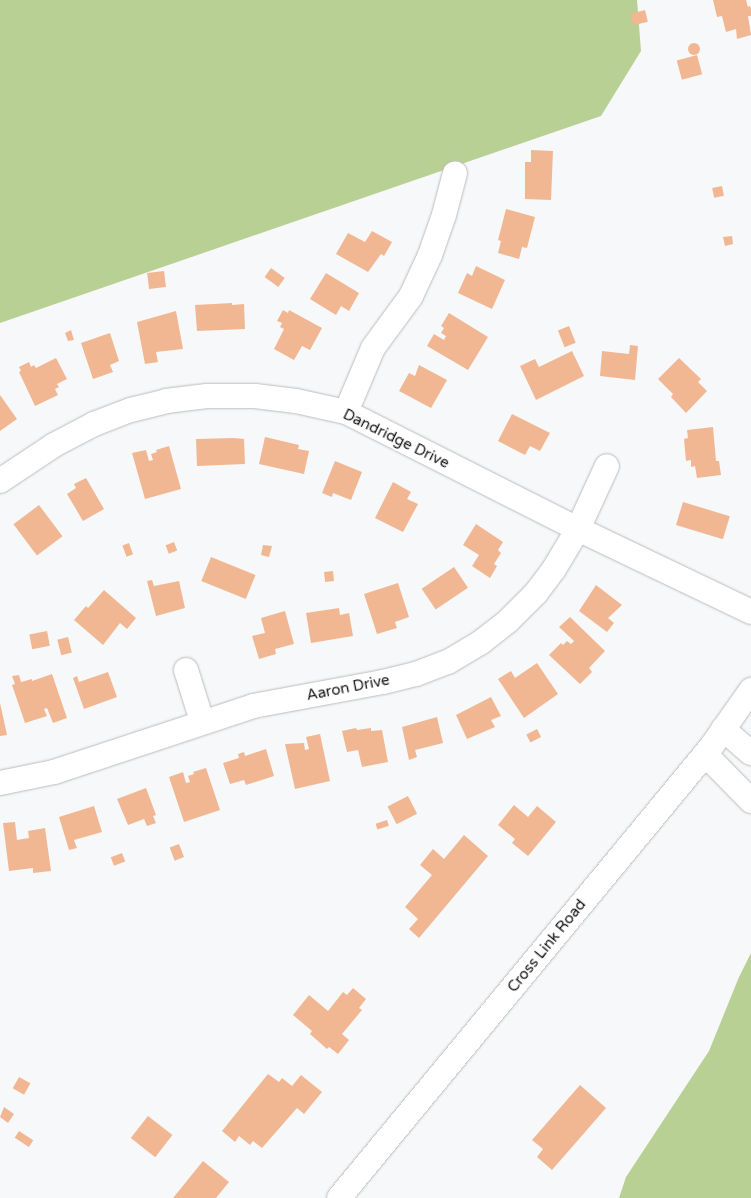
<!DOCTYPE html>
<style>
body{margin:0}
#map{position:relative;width:751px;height:1198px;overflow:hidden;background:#f7f8f9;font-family:"Varela Round",sans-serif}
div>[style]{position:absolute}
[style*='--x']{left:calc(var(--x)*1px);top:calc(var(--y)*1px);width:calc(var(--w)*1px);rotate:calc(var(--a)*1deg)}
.forest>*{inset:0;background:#b9d094}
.building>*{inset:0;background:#f1b793;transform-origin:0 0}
.round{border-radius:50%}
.roads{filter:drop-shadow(0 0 1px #bbbcbd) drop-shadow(0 0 1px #bbbcbd)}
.minor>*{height:24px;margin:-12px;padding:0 12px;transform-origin:12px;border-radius:12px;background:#fff}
span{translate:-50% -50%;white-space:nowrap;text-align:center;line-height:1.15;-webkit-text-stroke:4.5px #fff;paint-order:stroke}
.street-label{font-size:15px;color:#141414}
</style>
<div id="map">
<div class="forest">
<i style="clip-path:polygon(0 0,637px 0,641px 51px,601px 116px,0 323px)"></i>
<i style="clip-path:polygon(751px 953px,751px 1198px,619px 1198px,626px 1177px,709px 1051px,739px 977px)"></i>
</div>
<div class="building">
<i style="clip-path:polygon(713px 0,746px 0,748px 7px,750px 6px,751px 9px,751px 16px,748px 16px,751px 35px,737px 39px,736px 29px,726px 32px,722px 16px,717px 17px)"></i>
<i style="left:645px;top:10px;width:12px;height:15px;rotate:76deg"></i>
<i class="round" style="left:688px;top:43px;width:12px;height:12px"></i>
<i style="left:697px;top:55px;width:20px;height:21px;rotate:75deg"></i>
<i style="clip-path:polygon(531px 150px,553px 151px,551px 200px,525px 199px,525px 162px,531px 162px)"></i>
<i style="left:722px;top:186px;width:10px;height:10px;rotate:79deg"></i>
<i style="clip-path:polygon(506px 209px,535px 217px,527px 248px,522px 247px,519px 259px,498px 253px,501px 241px,498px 240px)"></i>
<i style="clip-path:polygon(372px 231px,392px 242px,384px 256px,381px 254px,368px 272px,336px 254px,348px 233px,365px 242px)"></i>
<i style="clip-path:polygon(732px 236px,733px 244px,725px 246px,723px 237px)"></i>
<i style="clip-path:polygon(476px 266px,505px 280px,492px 309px,458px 293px,467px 273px,472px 276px)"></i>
<i style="left:271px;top:268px;width:17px;height:11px;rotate:36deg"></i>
<i style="left:164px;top:271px;width:16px;height:17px;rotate:83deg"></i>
<i style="clip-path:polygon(326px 273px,359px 293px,349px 311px,341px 306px,336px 315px,310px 299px)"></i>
<i style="clip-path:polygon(232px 303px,232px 305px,244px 304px,245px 329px,197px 331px,195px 305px)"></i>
<i style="clip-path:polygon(283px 310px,288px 313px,289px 310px,322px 328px,310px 350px,302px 346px,294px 360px,274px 349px,284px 329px,280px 327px,282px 323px,277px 321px)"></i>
<i style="clip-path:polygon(176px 311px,183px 349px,156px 352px,158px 362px,145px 364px,137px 322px)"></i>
<i style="clip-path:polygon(449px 313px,488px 337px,468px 370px,427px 346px,434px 334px,444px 340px,446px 336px,441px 333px,444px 328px,441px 326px)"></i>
<i style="left:569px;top:326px;width:18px;height:12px;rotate:68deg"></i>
<i style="clip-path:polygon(71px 330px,74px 340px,68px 341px,65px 333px)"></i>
<i style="clip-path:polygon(110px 333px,119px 361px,110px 365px,113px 372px,93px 379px,81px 343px)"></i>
<i style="clip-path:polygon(630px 345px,638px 346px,635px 380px,600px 376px,602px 351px,629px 354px)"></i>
<i style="clip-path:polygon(572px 351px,584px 376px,536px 400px,520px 366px,535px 359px,539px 367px)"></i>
<i style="clip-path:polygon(56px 358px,67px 379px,57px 384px,59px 387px,55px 389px,58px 395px,35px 406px,19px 372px,21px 371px,19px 367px,29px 362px,31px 367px,34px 365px,36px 368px)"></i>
<i style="clip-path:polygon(679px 358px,701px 379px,698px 382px,707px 391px,686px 413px,671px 397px,673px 394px,658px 379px)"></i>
<i style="clip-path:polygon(419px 365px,447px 380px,431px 408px,399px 391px,409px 373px,415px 376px)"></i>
<i style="clip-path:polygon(0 395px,17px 419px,0 431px)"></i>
<i style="clip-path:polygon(512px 414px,550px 433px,540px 451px,530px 446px,525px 455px,498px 441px)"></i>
<i style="clip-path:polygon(713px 427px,716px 461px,719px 461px,721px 475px,697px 478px,695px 466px,691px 467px,691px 460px,686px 461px,684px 439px,688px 438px,687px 430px)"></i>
<i style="clip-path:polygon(265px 437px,299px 445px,298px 449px,309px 451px,304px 474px,259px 464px)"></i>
<i style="clip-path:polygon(234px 438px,244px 439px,245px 464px,197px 466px,196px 439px)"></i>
<i style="clip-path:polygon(169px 446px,181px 489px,145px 499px,132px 453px,146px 450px,149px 461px,153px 460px,151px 454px,157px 452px,156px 450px)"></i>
<i style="clip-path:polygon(335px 461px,362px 472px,351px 500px,333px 493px,332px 497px,322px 493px)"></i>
<i style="clip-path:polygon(86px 478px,104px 509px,83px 521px,67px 494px,76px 488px,74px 484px)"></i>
<i style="clip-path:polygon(393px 482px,411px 492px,407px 499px,418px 504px,403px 532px,375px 518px)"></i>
<i style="left:683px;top:502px;width:49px;height:24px;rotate:17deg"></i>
<i style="left:39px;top:505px;width:39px;height:32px;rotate:53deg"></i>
<i style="clip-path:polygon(476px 524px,503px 542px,498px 550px,501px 553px,494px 564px,497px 566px,490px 578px,472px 566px,479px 555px,463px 545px)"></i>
<i style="left:174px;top:542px;width:9px;height:9px;rotate:69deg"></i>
<i style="left:129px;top:543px;width:12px;height:7px;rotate:70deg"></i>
<i style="clip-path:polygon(263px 545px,272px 546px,269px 557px,261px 555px)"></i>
<i style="left:211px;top:557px;width:48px;height:26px;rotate:22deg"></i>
<i style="left:454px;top:567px;width:25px;height:39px;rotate:56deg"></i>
<i style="left:333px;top:571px;width:10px;height:9px;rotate:84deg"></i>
<i style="clip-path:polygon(152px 580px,154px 586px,179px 581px,185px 608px,156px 616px,147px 581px)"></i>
<i style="clip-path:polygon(398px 583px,409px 617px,395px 622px,397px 628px,377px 634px,364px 594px)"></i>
<i style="clip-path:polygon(596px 585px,622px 605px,608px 618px,614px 623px,607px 632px,579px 611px)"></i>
<i style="clip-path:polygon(104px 590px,136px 618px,127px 629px,120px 623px,103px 645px,74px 620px,86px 606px,88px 608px)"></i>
<i style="clip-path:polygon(339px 608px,340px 615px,349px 613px,353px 636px,311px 643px,306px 613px)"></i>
<i style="clip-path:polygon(285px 611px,294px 644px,275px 649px,276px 654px,259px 659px,252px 636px,265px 633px,261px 618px)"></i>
<i style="clip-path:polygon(570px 617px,605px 651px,589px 668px,592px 672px,580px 684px,549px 655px,561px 643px,563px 645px,567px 641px,571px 644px,574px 641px,559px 627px)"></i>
<i style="left:47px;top:631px;width:15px;height:18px;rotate:79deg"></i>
<i style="left:68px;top:637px;width:16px;height:11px;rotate:76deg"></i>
<i style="clip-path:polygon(537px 663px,558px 694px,524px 718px,498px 679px,511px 671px,515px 678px)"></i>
<i style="clip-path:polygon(108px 672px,117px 697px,84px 709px,73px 678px,77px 676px,79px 682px)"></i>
<i style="clip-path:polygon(52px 674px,67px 718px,53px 723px,47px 708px,44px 709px,47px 716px,25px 723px,12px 685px,15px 684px,12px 676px,19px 675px,21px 682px,32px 679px,32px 681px)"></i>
<i style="clip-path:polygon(491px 697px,501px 716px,491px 720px,495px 727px,467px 739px,456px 715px)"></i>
<i style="clip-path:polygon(0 703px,7px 735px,0 736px)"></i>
<i style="clip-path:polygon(437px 717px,443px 743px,415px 750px,417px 757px,409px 760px,402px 727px)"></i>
<i style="clip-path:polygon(356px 728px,357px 730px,371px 728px,371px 731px,382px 730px,388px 762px,362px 767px,358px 750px,347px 752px,342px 731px)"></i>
<i style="left:537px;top:729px;width:9px;height:12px;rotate:63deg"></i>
<i style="clip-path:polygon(320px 734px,330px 781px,295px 789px,285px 744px,304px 743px,305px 750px,309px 749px,306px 737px)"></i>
<i style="clip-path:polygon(266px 749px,274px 776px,246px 785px,244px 780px,230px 784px,223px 763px,239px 758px,238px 754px,244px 752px,245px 756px)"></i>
<i style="clip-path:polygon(206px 768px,220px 810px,184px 822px,169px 777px,183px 772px,186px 783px,190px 782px,188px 776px,194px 774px,193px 772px)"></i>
<i style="clip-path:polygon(146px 788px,156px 815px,153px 816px,156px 823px,147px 826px,144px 819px,128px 825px,117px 799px)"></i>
<i style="left:408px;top:796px;width:20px;height:23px;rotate:63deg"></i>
<i style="clip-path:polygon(514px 805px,528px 817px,537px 806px,556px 822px,528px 856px,512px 843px,515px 839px,498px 825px)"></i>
<i style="clip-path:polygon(94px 806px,102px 832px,74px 840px,77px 848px,69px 850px,59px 817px)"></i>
<i style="left:387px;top:820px;width:6px;height:12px;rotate:72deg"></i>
<i style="clip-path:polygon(15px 822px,17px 840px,29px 838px,28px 831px,45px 828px,51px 871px,33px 873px,33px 868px,9px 871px,3px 823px)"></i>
<i style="clip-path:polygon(464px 835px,488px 856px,419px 938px,409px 929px,418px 919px,405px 907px,432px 875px,420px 865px,433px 849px,444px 859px)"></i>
<i style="left:179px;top:844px;width:14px;height:10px;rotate:69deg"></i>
<i style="left:122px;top:853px;width:9px;height:12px;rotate:69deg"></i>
<i style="clip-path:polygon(353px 988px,366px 999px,359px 1008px,362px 1010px,342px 1034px,349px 1040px,338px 1054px,329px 1047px,327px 1049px,310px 1034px,312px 1031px,293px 1015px,309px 995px,328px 1011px,343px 992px,347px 995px)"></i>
<i style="clip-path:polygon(268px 1074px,279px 1082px,282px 1078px,292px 1086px,301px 1075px,322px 1092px,304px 1114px,297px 1108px,262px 1148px,253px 1141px,250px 1145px,239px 1136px,235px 1142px,222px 1131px)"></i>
<i style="left:19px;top:1077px;width:13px;height:13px;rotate:29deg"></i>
<i style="clip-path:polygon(580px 1085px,606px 1108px,552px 1170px,537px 1157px,543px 1149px,532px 1140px)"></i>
<i style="clip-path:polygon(4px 1107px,14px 1114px,8px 1123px,0 1117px)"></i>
<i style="left:148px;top:1116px;width:31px;height:28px;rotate:38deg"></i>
<i style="left:19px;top:1131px;width:17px;height:8px;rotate:33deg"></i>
<i style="clip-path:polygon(203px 1161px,229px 1182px,216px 1198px,173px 1198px)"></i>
</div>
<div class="roads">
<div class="minor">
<i style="--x:346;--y:412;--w:69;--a:-67.1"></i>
<i style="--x:373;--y:348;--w:64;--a:-53.8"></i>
<i style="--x:411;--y:296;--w:45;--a:-65.1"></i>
<i style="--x:430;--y:255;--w:42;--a:-70.7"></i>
<i style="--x:444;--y:215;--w:43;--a:-75.3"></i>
<i style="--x:0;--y:481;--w:65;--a:-33.7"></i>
<i style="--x:54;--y:445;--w:45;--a:-27.7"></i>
<i style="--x:94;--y:424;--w:40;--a:-21"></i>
<i style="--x:131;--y:410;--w:36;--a:-14"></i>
<i style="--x:166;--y:401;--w:41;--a:-7"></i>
<i style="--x:207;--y:396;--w:48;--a:0"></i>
<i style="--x:255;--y:396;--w:41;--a:7"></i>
<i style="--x:296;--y:401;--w:51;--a:12.4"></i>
<i style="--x:346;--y:412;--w:260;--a:26.8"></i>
<i style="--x:578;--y:529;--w:192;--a:25.6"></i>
<i style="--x:186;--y:670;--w:53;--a:72.6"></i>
<i style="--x:723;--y:729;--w:37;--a:41"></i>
<i style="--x:705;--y:754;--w:66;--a:45.6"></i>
<i style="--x:0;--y:783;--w:55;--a:-11.5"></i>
<i style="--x:54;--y:772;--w:210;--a:-18.3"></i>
<i style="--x:253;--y:706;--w:132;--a:-10.5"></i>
<i style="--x:383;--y:682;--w:34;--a:-14"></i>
<i style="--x:416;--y:674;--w:34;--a:-21"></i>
<i style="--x:448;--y:662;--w:37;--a:-31"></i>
<i style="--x:480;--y:643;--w:36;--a:-38"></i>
<i style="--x:508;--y:621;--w:40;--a:-45"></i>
<i style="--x:536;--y:593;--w:30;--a:-53"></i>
<i style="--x:554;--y:569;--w:47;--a:-59"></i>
<i style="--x:578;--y:529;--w:69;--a:-65.3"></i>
<i style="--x:339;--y:1198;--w:585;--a:-50.48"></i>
<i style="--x:711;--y:747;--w:70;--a:-54.9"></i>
</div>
</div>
<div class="street-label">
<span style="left:396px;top:439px;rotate:26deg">Dandridge Drive</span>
<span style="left:348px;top:688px;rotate:-11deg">Aaron Drive</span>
<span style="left:547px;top:946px;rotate:-51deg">Cross Link Road</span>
</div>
</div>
